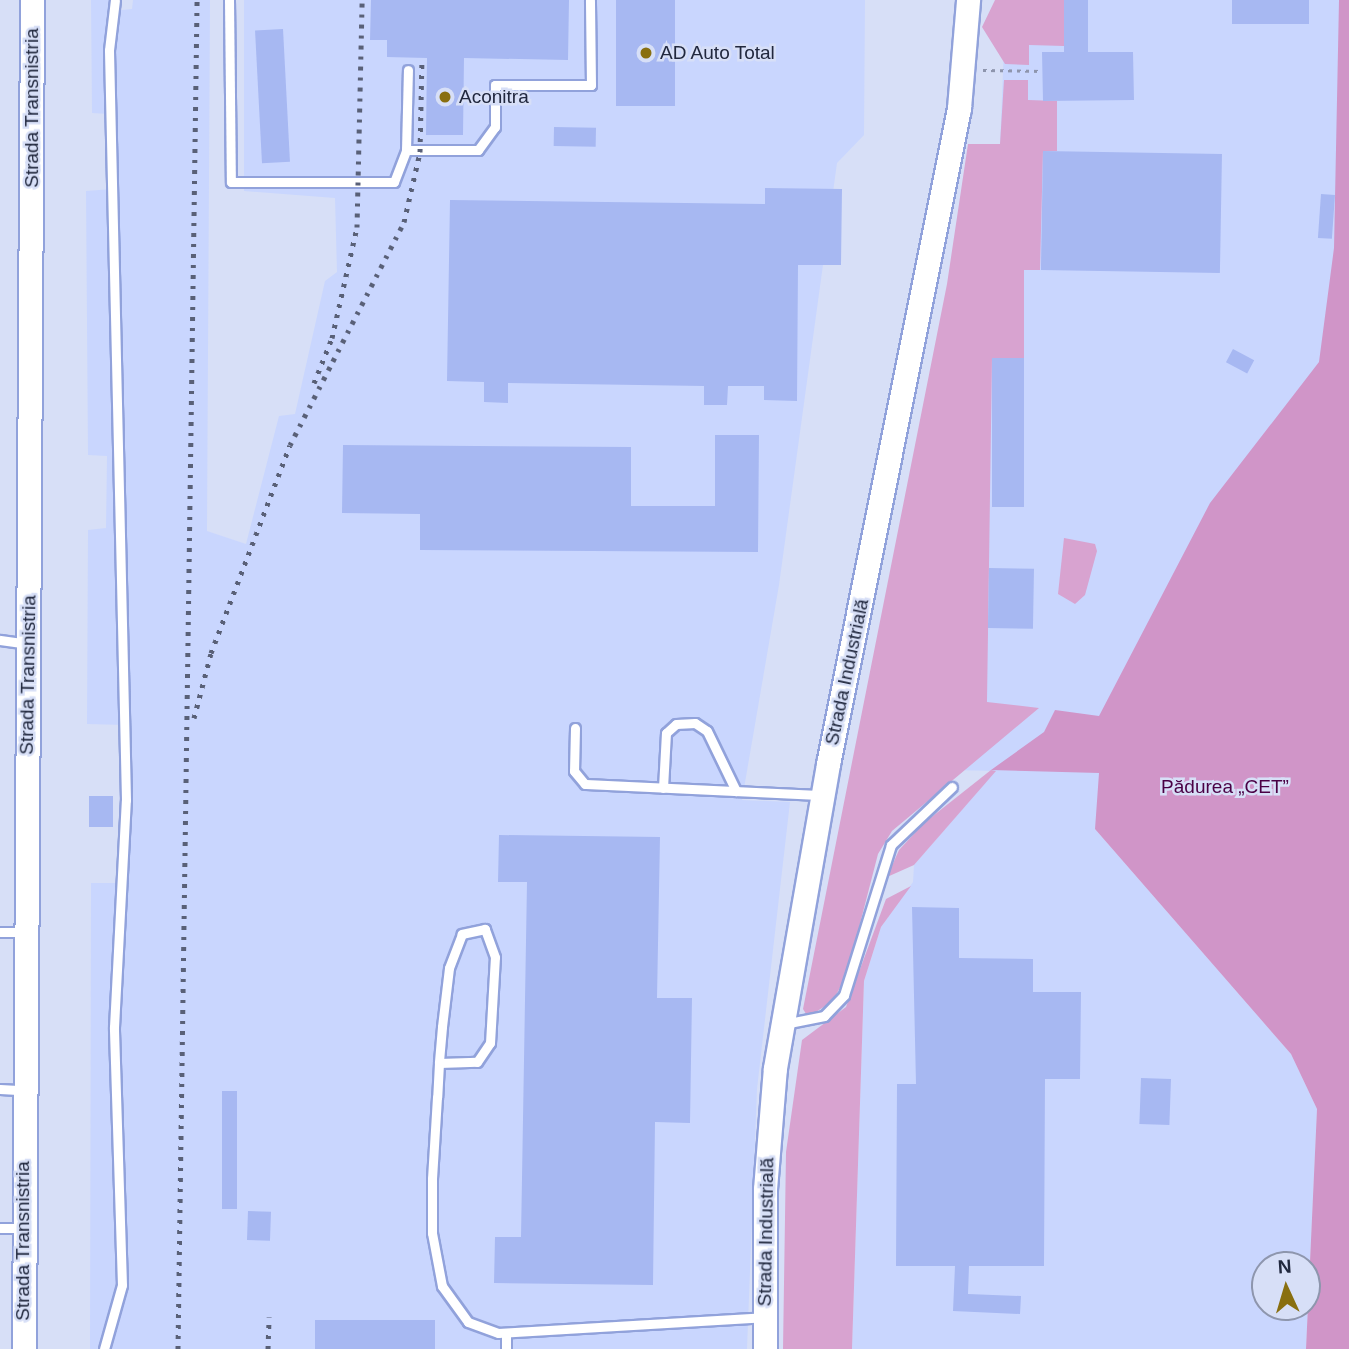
<!DOCTYPE html>
<meta charset="utf-8">
<style>
body{margin:0}
#map{position:relative;width:1349px;height:1349px;overflow:hidden;background:#d7dff7;font-family:Helvetica,sans-serif}
div>[style]{position:absolute}
.built>*{inset:0;background:#c9d6fe}
.green>*{inset:0;background:#d8a3d0}
.forest>*{inset:0;background:#d095c8}
.building>*{inset:0;background:#a7b8f2;transform-origin:0 0}
.path>*{height:2.5px;margin-top:-1.25px;transform-origin:0;background:repeating-linear-gradient(90deg,#8e95ad 0 3.5px,transparent 0 8.5px)}
.roads{filter:drop-shadow(2px 0 #91a2db) drop-shadow(-2px 0 #91a2db) drop-shadow(0 2px #91a2db) drop-shadow(0 -2px #91a2db)}
.service>*{height:9px;margin:-4.5px;padding:0 4.5px;transform-origin:4.5px;border-radius:4.5px;background:#fff}
.tertiary>*{height:23px;margin:-11.5px;padding:0 11.5px;transform-origin:11.5px;border-radius:11.5px;background:#fff}
.rail>*{height:5px;margin-top:-2.5px;transform-origin:0;background:repeating-linear-gradient(90deg,#596077 0 3.5px,transparent 0 10.5px)}
.dots>*{width:19px;height:19px;translate:-50% -50%;box-sizing:border-box;border:4px solid #d7dff7;border-radius:50%}
span{translate:-50% -50%;white-space:nowrap;text-align:center;line-height:1.15;-webkit-text-stroke:5px #d7dff7;paint-order:stroke}
.poi-label{font-size:19px;color:#21283e}
.left{translate:0 -50%;text-align:left}
.street-label{font-size:19px;color:#21283e}
.park-label{font-size:19px;color:#4a0145}
.north{position:absolute;left:1251px;top:1251px;width:70px;height:70px;box-sizing:border-box;background:#d7dff7;border:2px solid #8e96ad;border-radius:50%;rotate:356deg;font-size:19px;font-weight:700;line-height:28px;text-align:center;color:#21283e}
.north::after{content:'';display:block;margin:auto;width:24px;height:32px;background:#896f10;clip-path:polygon(50% 0,100% 100%,50% 72%,0 100%)}
</style>
<div id="map">
<div class="built">
<i style="clip-path:polygon(91px 0,112px 0,112px 11px,132px 9px,133px 0,210px 0,207px 531px,246px 544px,279px 416px,295px 414px,325px 281px,337px 272px,335px 198px,244px 191px,244px 0,865px 0,864px 135px,837px 163px,779px 585px,742px 800px,790px 802px,757px 1089px,747px 1349px,90px 1349px,91px 883px,122px 883px,130px 792px,125px 725px,87px 724px,88px 530px,106px 528px,107px 456px,88px 455px,86px 191px,113px 189px,109px 114px,92px 113px)"></i>
<i style="clip-path:polygon(evenodd,1006px 0,1349px 0,1349px 331px,1095px 829px,1291px 1054px,1317px 1109px,1306px 1349px,852px 1349px,864px 981px,881px 927px,913px 882px,914px 865px,995px 771px,866px 768px,1000px 144px,1006px 0,1265px 1265px,1307px 1265px,1307px 1307px,1265px 1307px,1265px 1265px)"></i>
</div>
<div class="green">
<i style="clip-path:polygon(995px 0,1064px 0,1064px 46px,1029px 45px,1029px 65px,1005px 64px,982px 27px)"></i>
<i style="clip-path:polygon(1004px 80px,1028px 80px,1028px 100px,1057px 101px,1057px 151px,1043px 151px,1040px 270px,1024px 270px,1024px 358px,992px 358px,987px 702px,1039px 708px,892px 831px,878px 854px,847px 974px,833px 1001px,808px 1017px,803px 1009px,947px 284px,968px 144px,1000px 144px)"></i>
<i style="clip-path:polygon(1064px 538px,1095px 544px,1097px 551px,1085px 595px,1075px 604px,1058px 594px)"></i>
<i style="clip-path:polygon(991px 770px,996px 771px,914px 865px,887px 877px,899px 850px,924px 823px)"></i>
<i style="clip-path:polygon(911px 886px,881px 927px,864px 981px,852px 1349px,783px 1349px,786px 1152px,802px 1040px,846px 1007px,886px 899px)"></i>
</div>
<div class="forest">
<i style="clip-path:polygon(1339px 0,1349px 0,1349px 1349px,1306px 1349px,1317px 1109px,1291px 1054px,1095px 829px,1099px 773px,991px 770px,1044px 732px,1055px 710px,1099px 716px,1210px 503px,1319px 362px,1334px 248px)"></i>
</div>
<div class="building">
<i style="clip-path:polygon(371px 0,569px 0,568px 60px,464px 58px,463px 135px,426px 135px,427px 58px,387px 57px,387px 40px,370px 40px)"></i>
<i style="left:616px;top:0;width:59px;height:106px"></i>
<i style="clip-path:polygon(1064px 0,1088px 0,1088px 52px,1133px 52px,1134px 100px,1043px 101px,1042px 52px,1064px 52px)"></i>
<i style="left:1232px;top:0;width:77px;height:24px"></i>
<i style="left:283px;top:29px;width:133px;height:28px;rotate:87deg"></i>
<i style="left:554px;top:127px;width:42px;height:19px;rotate:1deg"></i>
<i style="left:1043px;top:151px;width:179px;height:119px;rotate:1deg"></i>
<i style="clip-path:polygon(765px 188px,842px 189px,841px 265px,798px 265px,797px 401px,764px 400px,764px 386px,728px 386px,727px 405px,704px 405px,704px 386px,508px 383px,508px 403px,484px 402px,484px 382px,447px 381px,450px 200px,765px 204px)"></i>
<i style="left:1321px;top:194px;width:14px;height:44px;rotate:4deg"></i>
<i style="left:1233px;top:349px;width:24px;height:15px;rotate:28deg"></i>
<i style="left:992px;top:358px;width:32px;height:149px"></i>
<i style="clip-path:polygon(715px 435px,759px 435px,758px 552px,420px 550px,420px 514px,342px 513px,343px 445px,631px 447px,631px 506px,715px 506px)"></i>
<i style="left:989px;top:568px;width:45px;height:60px;rotate:1deg"></i>
<i style="left:89px;top:796px;width:24px;height:31px"></i>
<i style="clip-path:polygon(499px 835px,660px 837px,657px 998px,692px 998px,690px 1123px,655px 1122px,653px 1285px,494px 1283px,495px 1237px,521px 1237px,527px 882px,498px 882px)"></i>
<i style="clip-path:polygon(912px 907px,959px 908px,959px 958px,1033px 959px,1033px 992px,1081px 992px,1080px 1079px,1045px 1079px,1044px 1266px,969px 1266px,968px 1294px,1021px 1296px,1020px 1314px,953px 1311px,955px 1266px,896px 1266px,897px 1084px,916px 1084px)"></i>
<i style="left:1141px;top:1078px;width:30px;height:46px;rotate:2deg"></i>
<i style="left:222px;top:1091px;width:15px;height:118px"></i>
<i style="left:248px;top:1211px;width:23px;height:29px;rotate:2deg"></i>
<i style="left:315px;top:1320px;width:120px;height:29px"></i>
</div>
<div class="path">
<i style="left:983px;top:70px;width:59px;rotate:1deg"></i>
</div>
<div class="roads">
<div class="service">
<i style="left:229px;top:0;width:182px;rotate:89.4deg"></i>
<i style="left:231px;top:182px;width:163px"></i>
<i style="left:394px;top:182px;width:34px;rotate:-69deg"></i>
<i style="left:406px;top:150px;width:72px"></i>
<i style="left:478px;top:150px;width:29px;rotate:-54deg"></i>
<i style="left:495px;top:127px;width:42px;rotate:-90deg"></i>
<i style="left:495px;top:85px;width:96px"></i>
<i style="left:591px;top:85px;width:85px;rotate:-90.7deg"></i>
<i style="left:406px;top:150px;width:80px;rotate:-88.6deg"></i>
<i style="left:0;top:640px;width:28px;rotate:8deg"></i>
<i style="left:575px;top:728px;width:43px;rotate:91.3deg"></i>
<i style="left:574px;top:771px;width:17px;rotate:50deg"></i>
<i style="left:585px;top:784px;width:235px;rotate:2.7deg"></i>
<i style="left:663px;top:788px;width:55px;rotate:-86.9deg"></i>
<i style="left:666px;top:733px;width:13px;rotate:-42deg"></i>
<i style="left:676px;top:724px;width:19px;rotate:-3deg"></i>
<i style="left:695px;top:723px;width:14px;rotate:34deg"></i>
<i style="left:707px;top:731px;width:67px;rotate:64.2deg"></i>
<i style="left:0;top:932px;width:23px"></i>
<i style="left:784px;top:1024px;width:41px;rotate:-11.3deg"></i>
<i style="left:824px;top:1016px;width:29px;rotate:-46deg"></i>
<i style="left:844px;top:995px;width:157px;rotate:-72.6deg"></i>
<i style="left:891px;top:845px;width:84px;rotate:-43.6deg"></i>
<i style="left:439px;top:1063px;width:38px;rotate:-2deg"></i>
<i style="left:477px;top:1062px;width:23px;rotate:-56deg"></i>
<i style="left:490px;top:1043px;width:86px;rotate:-86.7deg"></i>
<i style="left:495px;top:957px;width:30px;rotate:-110deg"></i>
<i style="left:485px;top:929px;width:24px;rotate:168deg"></i>
<i style="left:462px;top:934px;width:36px;rotate:111deg"></i>
<i style="left:449px;top:968px;width:59px;rotate:96.8deg"></i>
<i style="left:442px;top:1027px;width:36px;rotate:95deg"></i>
<i style="left:439px;top:1063px;width:34px;rotate:93deg"></i>
<i style="left:437px;top:1097px;width:82px;rotate:93.5deg"></i>
<i style="left:432px;top:1179px;width:54px;rotate:90deg"></i>
<i style="left:432px;top:1233px;width:54px;rotate:79.3deg"></i>
<i style="left:442px;top:1286px;width:44px;rotate:54.2deg"></i>
<i style="left:468px;top:1322px;width:32px;rotate:20deg"></i>
<i style="left:498px;top:1333px;width:266px;rotate:-3.4deg"></i>
<i style="left:0;top:1089px;width:22px;rotate:3deg"></i>
<i style="left:0;top:1228px;width:22px"></i>
<i style="left:104px;top:1349px;width:66px;rotate:-74.3deg"></i>
<i style="left:122px;top:1285px;width:258px;rotate:-91.8deg"></i>
<i style="left:114px;top:1027px;width:227px;rotate:-87deg"></i>
<i style="left:126px;top:800px;width:750px;rotate:-91.3deg"></i>
<i style="left:109px;top:50px;width:50px;rotate:-83.2deg"></i>
<i style="left:506px;top:1349px;width:16px;rotate:-90deg"></i>
</div>
<div class="tertiary">
<i style="left:24px;top:1349px;width:1349px;rotate:-89.66deg"></i>
<i style="left:765px;top:1349px;width:160px;rotate:-90deg"></i>
<i style="left:765px;top:1189px;width:121px;rotate:-85.3deg"></i>
<i style="left:775px;top:1068px;width:309px;rotate:-80.1deg"></i>
<i style="left:828px;top:764px;width:669px;rotate:-78.71deg"></i>
<i style="left:959px;top:108px;width:108px;rotate:-85.2deg"></i>
</div>
</div>
<div class="rail">
<i style="left:314px;top:383px;width:48px;rotate:-68.2deg"></i>
<i style="left:332px;top:338px;width:114px;rotate:-77.3deg"></i>
<i style="left:357px;top:227px;width:227px;rotate:-88.7deg"></i>
<i style="left:194px;top:718px;width:67px;rotate:-75.3deg"></i>
<i style="left:211px;top:653px;width:222px;rotate:-69.2deg"></i>
<i style="left:290px;top:445px;width:250px;rotate:-62.9deg"></i>
<i style="left:404px;top:222px;width:72px;rotate:-77.1deg"></i>
<i style="left:420px;top:152px;width:94px;rotate:-88.8deg"></i>
<i style="left:178px;top:1349px;width:1349px;rotate:-89.19deg"></i>
<i style="left:268px;top:1349px;width:32px;rotate:-88deg"></i>
</div>
<div class="dots">
<i style="left:646px;top:53px;background:#896f10"></i>
<i style="left:445px;top:97px;background:#896f10"></i>
</div>
<div class="poi-label">
<span class="left" style="left:660px;top:53px">AD Auto Total</span>
<span class="left" style="left:459px;top:97px">Aconitra</span>
</div>
<div class="street-label">
<span style="left:32px;top:108px;rotate:-90deg">Strada Transnistria</span>
<span style="left:847px;top:672px;rotate:-78deg">Strada Industrială</span>
<span style="left:28px;top:675px;rotate:-89deg">Strada Transnistria</span>
<span style="left:766px;top:1232px;rotate:-89deg">Strada Industrială</span>
<span style="left:23px;top:1241px;rotate:-90deg">Strada Transnistria</span>
</div>
<div class="park-label">
<span style="left:1225px;top:787px">Pădurea „CET”</span>
</div>
<div class="north">N</div>
</div>
